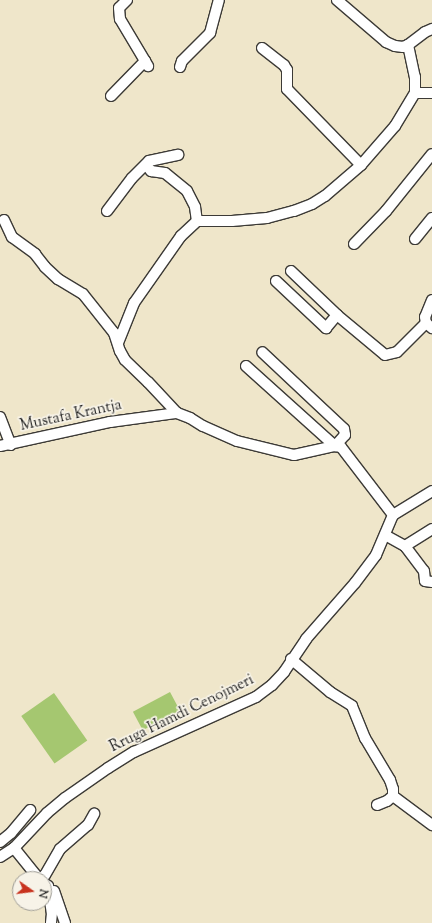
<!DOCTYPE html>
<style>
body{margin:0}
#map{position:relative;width:432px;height:923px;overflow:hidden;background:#efe6ca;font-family:"Sorts Mill Goudy",serif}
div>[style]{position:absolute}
.green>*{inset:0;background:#a5c770;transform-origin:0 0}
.roads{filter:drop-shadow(1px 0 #3c3a36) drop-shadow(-1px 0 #3c3a36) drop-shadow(0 1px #3c3a36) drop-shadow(0 -1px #3c3a36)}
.minor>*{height:10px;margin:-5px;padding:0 5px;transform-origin:5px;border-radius:5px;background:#fff}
span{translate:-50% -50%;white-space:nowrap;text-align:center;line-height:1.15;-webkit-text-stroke:3.5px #f7f3e8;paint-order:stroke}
.street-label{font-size:15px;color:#1c1c1c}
.north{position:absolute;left:12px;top:871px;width:40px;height:40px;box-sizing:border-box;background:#f7f3e8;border:1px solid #9f9d96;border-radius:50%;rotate:104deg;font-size:11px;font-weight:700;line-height:16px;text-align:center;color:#1c1c1c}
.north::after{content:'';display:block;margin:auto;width:14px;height:18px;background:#c8321e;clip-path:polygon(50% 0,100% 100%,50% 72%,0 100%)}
</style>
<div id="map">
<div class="green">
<i style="left:170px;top:692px;width:21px;height:42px;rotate:62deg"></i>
<i style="left:54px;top:693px;width:58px;height:40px;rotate:55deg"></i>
</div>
<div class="roads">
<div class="minor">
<i style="left:127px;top:0;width:11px;rotate:135deg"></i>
<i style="left:119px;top:8px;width:11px;rotate:85deg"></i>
<i style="left:120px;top:19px;width:55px;rotate:59.2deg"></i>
<i style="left:337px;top:0;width:65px;rotate:40.6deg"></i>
<i style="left:386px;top:42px;width:10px;rotate:24deg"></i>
<i style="left:395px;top:46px;width:8px;rotate:7deg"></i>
<i style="left:403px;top:47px;width:5px;rotate:-22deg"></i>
<i style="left:408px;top:45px;width:21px;rotate:-37deg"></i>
<i style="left:425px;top:32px;width:8px;rotate:-23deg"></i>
<i style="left:408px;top:45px;width:33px;rotate:78deg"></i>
<i style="left:415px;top:77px;width:16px;rotate:90deg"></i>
<i style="left:262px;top:48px;width:28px;rotate:38deg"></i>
<i style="left:284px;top:65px;width:6px;rotate:59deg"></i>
<i style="left:287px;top:70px;width:19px;rotate:90deg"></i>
<i style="left:287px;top:89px;width:106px;rotate:45.8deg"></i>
<i style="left:180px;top:67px;width:6px;rotate:-72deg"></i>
<i style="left:182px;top:61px;width:40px;rotate:-45deg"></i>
<i style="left:210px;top:33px;width:34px;rotate:-75deg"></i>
<i style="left:415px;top:93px;width:17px"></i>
<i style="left:111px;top:96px;width:49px;rotate:-45.8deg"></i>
<i style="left:146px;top:165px;width:8px;rotate:50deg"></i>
<i style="left:151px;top:171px;width:14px;rotate:8deg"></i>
<i style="left:165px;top:173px;width:28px;rotate:39deg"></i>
<i style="left:187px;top:191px;width:18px;rotate:63deg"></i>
<i style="left:195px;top:207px;width:14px;rotate:82deg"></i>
<i style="left:107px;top:211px;width:41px;rotate:-52.9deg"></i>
<i style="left:132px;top:178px;width:24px;rotate:-45deg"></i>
<i style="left:149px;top:161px;width:30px;rotate:-12deg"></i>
<i style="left:4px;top:220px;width:19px;rotate:65deg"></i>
<i style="left:12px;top:237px;width:29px;rotate:36deg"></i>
<i style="left:35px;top:254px;width:16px;rotate:52deg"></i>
<i style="left:45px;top:267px;width:18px;rotate:43deg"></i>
<i style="left:58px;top:279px;width:29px;rotate:31deg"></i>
<i style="left:83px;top:294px;width:50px;rotate:51.5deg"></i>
<i style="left:114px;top:333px;width:19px;rotate:72deg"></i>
<i style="left:120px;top:351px;width:10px;rotate:61deg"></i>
<i style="left:125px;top:360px;width:32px;rotate:44deg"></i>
<i style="left:148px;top:382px;width:42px;rotate:46.9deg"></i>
<i style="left:197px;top:221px;width:35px"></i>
<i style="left:232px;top:221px;width:35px;rotate:-5deg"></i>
<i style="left:267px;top:218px;width:28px;rotate:-15deg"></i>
<i style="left:294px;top:211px;width:19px;rotate:-21deg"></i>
<i style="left:312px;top:204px;width:15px;rotate:-32deg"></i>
<i style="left:325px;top:196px;width:48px;rotate:-40.7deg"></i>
<i style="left:361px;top:165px;width:52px;rotate:-48.9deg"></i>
<i style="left:395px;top:126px;width:39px;rotate:-59deg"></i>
<i style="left:415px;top:239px;width:27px;rotate:-51deg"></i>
<i style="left:354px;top:244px;width:46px;rotate:-45.9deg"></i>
<i style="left:386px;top:211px;width:73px;rotate:-51.1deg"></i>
<i style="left:291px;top:271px;width:64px;rotate:43.7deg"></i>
<i style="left:337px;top:315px;width:62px;rotate:39.8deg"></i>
<i style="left:385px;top:355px;width:12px;rotate:-14deg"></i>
<i style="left:397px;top:352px;width:41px;rotate:-45deg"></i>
<i style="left:276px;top:281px;width:69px;rotate:43.2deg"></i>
<i style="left:326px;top:328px;width:17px;rotate:-50deg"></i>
<i style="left:432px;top:300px;width:18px;rotate:112deg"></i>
<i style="left:425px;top:317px;width:6px;rotate:81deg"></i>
<i style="left:426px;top:323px;width:8px;rotate:40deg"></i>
<i style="left:118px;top:343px;width:43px;rotate:-68.2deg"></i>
<i style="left:134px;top:303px;width:82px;rotate:-55deg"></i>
<i style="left:181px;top:236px;width:22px;rotate:-43deg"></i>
<i style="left:246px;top:366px;width:120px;rotate:42deg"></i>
<i style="left:335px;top:446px;width:15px;rotate:-48deg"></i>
<i style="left:345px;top:435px;width:6px;rotate:-99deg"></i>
<i style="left:344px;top:429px;width:112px;rotate:-136.8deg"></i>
<i style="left:0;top:417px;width:30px;rotate:69deg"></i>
<i style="left:0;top:446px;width:113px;rotate:-12.3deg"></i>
<i style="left:110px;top:422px;width:68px;rotate:-7.7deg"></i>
<i style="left:177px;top:413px;width:14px;rotate:21deg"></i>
<i style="left:190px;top:418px;width:15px;rotate:32deg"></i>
<i style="left:203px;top:426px;width:37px;rotate:24deg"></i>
<i style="left:237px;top:441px;width:59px;rotate:13.8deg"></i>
<i style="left:294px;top:455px;width:42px;rotate:-12.4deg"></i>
<i style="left:335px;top:446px;width:6px;rotate:9deg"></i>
<i style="left:341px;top:447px;width:86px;rotate:52.6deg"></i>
<i style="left:385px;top:535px;width:23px;rotate:29deg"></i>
<i style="left:405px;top:546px;width:31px;rotate:53deg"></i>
<i style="left:424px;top:571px;width:10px;rotate:84deg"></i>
<i style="left:425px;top:581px;width:7px;rotate:8deg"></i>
<i style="left:405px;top:546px;width:32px;rotate:-32deg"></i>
<i style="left:291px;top:659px;width:51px;rotate:40.2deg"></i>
<i style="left:330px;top:692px;width:26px;rotate:32deg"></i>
<i style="left:352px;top:706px;width:35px;rotate:68deg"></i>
<i style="left:365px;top:738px;width:49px;rotate:59.2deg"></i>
<i style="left:390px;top:780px;width:9px;rotate:72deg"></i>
<i style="left:393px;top:789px;width:7px;rotate:90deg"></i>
<i style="left:393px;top:796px;width:49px;rotate:36.6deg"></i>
<i style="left:377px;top:805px;width:11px;rotate:-22deg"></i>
<i style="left:387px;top:801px;width:8px;rotate:-40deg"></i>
<i style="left:0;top:842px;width:14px;rotate:-39deg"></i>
<i style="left:11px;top:833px;width:30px;rotate:-50deg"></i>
<i style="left:14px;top:848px;width:40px;rotate:51deg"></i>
<i style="left:0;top:857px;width:17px;rotate:-33deg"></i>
<i style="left:14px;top:848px;width:48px;rotate:-46.7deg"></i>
<i style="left:47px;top:813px;width:23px;rotate:-40deg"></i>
<i style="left:65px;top:798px;width:52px;rotate:-34.9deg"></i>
<i style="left:108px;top:768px;width:31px;rotate:-32deg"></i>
<i style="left:134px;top:752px;width:134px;rotate:-24.3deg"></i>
<i style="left:256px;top:697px;width:20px;rotate:-37deg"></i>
<i style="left:272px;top:685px;width:18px;rotate:-47deg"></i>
<i style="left:284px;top:672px;width:40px;rotate:-56deg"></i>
<i style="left:306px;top:639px;width:74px;rotate:-48.8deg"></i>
<i style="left:355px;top:583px;width:35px;rotate:-53deg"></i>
<i style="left:376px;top:555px;width:43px;rotate:-67deg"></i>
<i style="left:393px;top:515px;width:46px;rotate:-31.6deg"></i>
<i style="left:40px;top:879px;width:6px;rotate:-39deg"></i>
<i style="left:45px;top:875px;width:30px;rotate:-60deg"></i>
<i style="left:60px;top:849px;width:37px;rotate:-41deg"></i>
<i style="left:88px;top:825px;width:13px;rotate:-61deg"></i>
<i style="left:44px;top:883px;width:5px;rotate:37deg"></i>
<i style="left:48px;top:886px;width:27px;rotate:82deg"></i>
<i style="left:52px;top:913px;width:10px;rotate:96deg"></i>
<i style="left:54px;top:891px;width:34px;rotate:71deg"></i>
</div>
</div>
<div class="street-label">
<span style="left:71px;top:416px;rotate:-12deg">Mustafa Krantja</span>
<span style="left:182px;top:714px;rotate:-26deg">Rruga Hamdi Cenojmeri</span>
</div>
<div class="north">N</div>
</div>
